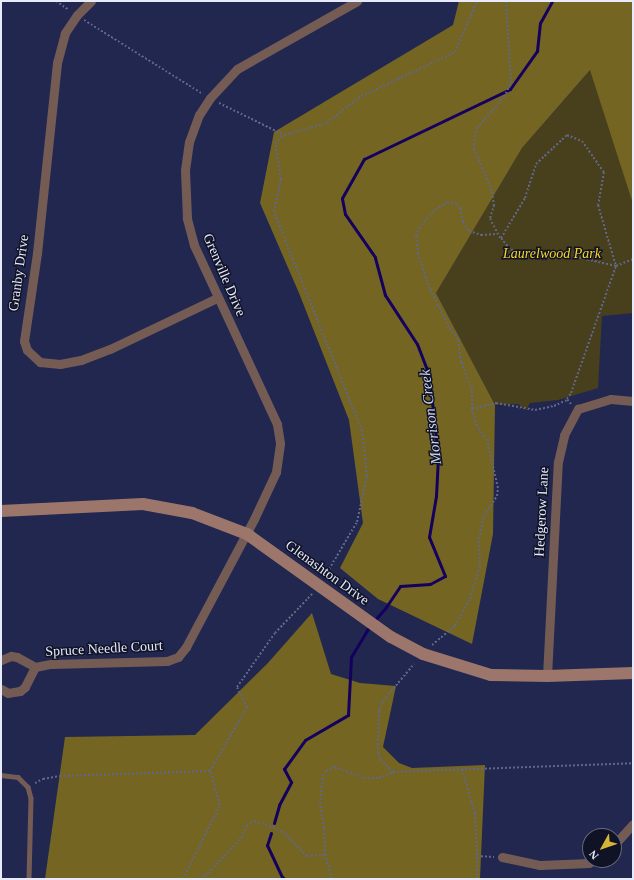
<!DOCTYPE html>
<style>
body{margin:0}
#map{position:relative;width:634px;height:880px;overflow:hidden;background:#222750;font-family:"Times New Roman",serif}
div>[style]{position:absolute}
.green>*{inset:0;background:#48401d}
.forest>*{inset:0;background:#756522}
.stream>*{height:3px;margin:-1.5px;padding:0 1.5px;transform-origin:1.5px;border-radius:1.5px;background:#14005e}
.path>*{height:2px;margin-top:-1px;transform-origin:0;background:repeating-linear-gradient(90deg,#616687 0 2px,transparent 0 4px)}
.lane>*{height:4.5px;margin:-2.25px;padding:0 2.25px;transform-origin:2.25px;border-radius:2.25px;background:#745c55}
.street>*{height:9px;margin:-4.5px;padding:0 4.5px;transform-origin:4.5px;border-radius:4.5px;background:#745c55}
.secondary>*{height:12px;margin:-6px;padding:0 6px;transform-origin:6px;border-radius:6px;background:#9c766b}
span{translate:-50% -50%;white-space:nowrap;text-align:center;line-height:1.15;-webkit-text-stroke:3px #101325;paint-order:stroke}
.park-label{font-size:14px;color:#fcd723;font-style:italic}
.street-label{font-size:14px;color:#e7eafb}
.water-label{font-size:15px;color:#d0d6ef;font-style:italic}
.frame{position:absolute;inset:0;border:2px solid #e7eafb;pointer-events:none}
.north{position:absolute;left:582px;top:828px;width:40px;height:40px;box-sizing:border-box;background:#101325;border:1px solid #66697b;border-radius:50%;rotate:230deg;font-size:11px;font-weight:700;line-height:16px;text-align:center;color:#e7eafb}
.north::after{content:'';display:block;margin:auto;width:14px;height:18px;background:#d3b635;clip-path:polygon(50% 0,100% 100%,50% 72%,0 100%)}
</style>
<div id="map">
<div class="green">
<i style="clip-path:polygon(591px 69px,633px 204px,633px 313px,602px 316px,598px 388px,558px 400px,530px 403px,526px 410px,518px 404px,495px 405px,436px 293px,522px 148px)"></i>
</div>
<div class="forest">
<i style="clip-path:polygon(459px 1px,633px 1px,633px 204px,590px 70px,522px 148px,436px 293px,495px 405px,493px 534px,472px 644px,378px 599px,340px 568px,363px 523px,349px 420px,299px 293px,260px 203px,274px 132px,453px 25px)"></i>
<i style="clip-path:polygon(312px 613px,331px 674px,360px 683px,396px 686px,383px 747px,399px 763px,412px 768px,485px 765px,480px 879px,45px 879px,65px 737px,195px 735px,267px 664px)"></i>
</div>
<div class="stream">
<i style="left:374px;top:621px;width:18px;rotate:-49deg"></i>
<i style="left:386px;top:607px;width:25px;rotate:-56deg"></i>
<i style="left:400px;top:586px;width:30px;rotate:-4deg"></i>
<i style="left:430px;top:584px;width:17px;rotate:-28deg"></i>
<i style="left:445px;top:576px;width:42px;rotate:-112.3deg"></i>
<i style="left:429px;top:537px;width:42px;rotate:-80.3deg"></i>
<i style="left:436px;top:496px;width:40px;rotate:-87.1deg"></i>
<i style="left:438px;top:456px;width:81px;rotate:-96.3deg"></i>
<i style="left:429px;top:375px;width:33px;rotate:-111deg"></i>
<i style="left:417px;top:344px;width:59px;rotate:-123.1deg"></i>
<i style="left:385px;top:295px;width:39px;rotate:-105deg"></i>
<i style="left:375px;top:257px;width:52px;rotate:-124.9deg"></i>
<i style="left:345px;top:214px;width:16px;rotate:-101deg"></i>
<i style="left:342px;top:198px;width:45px;rotate:-60.6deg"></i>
<i style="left:364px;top:159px;width:162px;rotate:-25.6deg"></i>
<i style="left:510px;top:89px;width:47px;rotate:-54.6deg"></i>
<i style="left:537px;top:51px;width:28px;rotate:-84deg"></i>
<i style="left:540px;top:23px;width:25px;rotate:-61deg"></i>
<i style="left:274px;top:823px;width:19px;rotate:-74deg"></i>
<i style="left:279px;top:805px;width:26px;rotate:-62deg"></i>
<i style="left:291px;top:782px;width:15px;rotate:-118deg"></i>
<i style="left:284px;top:769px;width:36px;rotate:-54deg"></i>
<i style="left:305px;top:740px;width:50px;rotate:-30.2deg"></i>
<i style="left:348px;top:715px;width:58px;rotate:-87deg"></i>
<i style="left:351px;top:657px;width:37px;rotate:-59deg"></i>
<i style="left:271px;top:833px;width:13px;rotate:108deg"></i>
<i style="left:267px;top:845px;width:35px;rotate:65deg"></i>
<i style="left:282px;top:877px;width:4px;rotate:34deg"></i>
</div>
<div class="path">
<i style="left:56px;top:1px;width:16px;rotate:35deg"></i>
<i style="left:84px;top:20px;width:140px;rotate:31.9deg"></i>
<i style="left:219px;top:103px;width:72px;rotate:26.2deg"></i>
<i style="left:567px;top:135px;width:16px;rotate:22deg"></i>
<i style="left:582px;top:141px;width:38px;rotate:55deg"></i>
<i style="left:604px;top:172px;width:34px;rotate:100deg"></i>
<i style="left:598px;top:205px;width:64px;rotate:73.6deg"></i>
<i style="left:616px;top:266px;width:39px;rotate:-167deg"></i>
<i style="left:578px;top:257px;width:54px;rotate:-177.9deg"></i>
<i style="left:524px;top:255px;width:15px;rotate:-157deg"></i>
<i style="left:510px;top:249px;width:14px;rotate:-129deg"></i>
<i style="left:501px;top:238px;width:47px;rotate:-59deg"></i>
<i style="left:525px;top:198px;width:36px;rotate:-72deg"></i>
<i style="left:536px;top:164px;width:42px;rotate:-43.1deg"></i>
<i style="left:500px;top:238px;width:22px;rotate:-117deg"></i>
<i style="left:490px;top:218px;width:13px;rotate:-72deg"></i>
<i style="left:494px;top:206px;width:15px;rotate:-98deg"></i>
<i style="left:492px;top:191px;width:46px;rotate:-113.2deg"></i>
<i style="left:474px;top:149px;width:8px;rotate:-90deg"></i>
<i style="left:474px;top:141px;width:13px;rotate:-77deg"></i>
<i style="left:477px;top:128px;width:41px;rotate:-48.9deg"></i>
<i style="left:504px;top:97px;width:16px;rotate:-63deg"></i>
<i style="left:511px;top:83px;width:82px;rotate:-93.5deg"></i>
<i style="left:571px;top:404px;width:6px;rotate:-129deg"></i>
<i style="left:567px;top:399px;width:7px;rotate:-56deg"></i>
<i style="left:571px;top:393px;width:135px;rotate:-70.5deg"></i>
<i style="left:616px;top:266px;width:18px;rotate:-22deg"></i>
<i style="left:472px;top:409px;width:25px;rotate:-14deg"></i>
<i style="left:496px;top:403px;width:40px;rotate:10deg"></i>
<i style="left:535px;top:410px;width:19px;rotate:-12deg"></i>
<i style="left:554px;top:406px;width:14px;rotate:-25deg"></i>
<i style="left:325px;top:576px;width:63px;rotate:-59.3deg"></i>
<i style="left:357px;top:522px;width:47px;rotate:-77.7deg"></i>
<i style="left:367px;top:476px;width:45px;rotate:-96.3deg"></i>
<i style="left:362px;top:431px;width:236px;rotate:-111.9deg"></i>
<i style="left:274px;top:212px;width:34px;rotate:-78deg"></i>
<i style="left:281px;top:179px;width:36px;rotate:-99deg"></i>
<i style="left:275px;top:143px;width:12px;rotate:-42deg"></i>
<i style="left:284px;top:135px;width:45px;rotate:-15.6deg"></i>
<i style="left:327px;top:123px;width:40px;rotate:-39deg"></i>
<i style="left:358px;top:98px;width:107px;rotate:-25.4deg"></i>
<i style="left:455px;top:52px;width:56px;rotate:-66.7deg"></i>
<i style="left:432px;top:645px;width:30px;rotate:-40deg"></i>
<i style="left:455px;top:626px;width:31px;rotate:-61deg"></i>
<i style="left:470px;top:599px;width:34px;rotate:-73deg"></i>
<i style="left:480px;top:567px;width:28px;rotate:-92deg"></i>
<i style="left:479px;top:539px;width:24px;rotate:-78deg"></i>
<i style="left:484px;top:516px;width:24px;rotate:-57deg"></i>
<i style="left:497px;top:496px;width:8px;rotate:-83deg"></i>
<i style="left:498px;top:488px;width:49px;rotate:-102.9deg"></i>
<i style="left:487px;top:440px;width:17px;rotate:-126deg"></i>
<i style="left:477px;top:426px;width:18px;rotate:-106deg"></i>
<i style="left:472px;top:409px;width:19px;rotate:-90deg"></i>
<i style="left:472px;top:390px;width:30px;rotate:-111deg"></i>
<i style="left:461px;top:362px;width:23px;rotate:-97deg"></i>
<i style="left:458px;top:339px;width:15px;rotate:-127deg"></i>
<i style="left:449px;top:327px;width:42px;rotate:-116.6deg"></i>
<i style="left:430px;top:289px;width:37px;rotate:-109deg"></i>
<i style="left:418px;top:254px;width:18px;rotate:-96deg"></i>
<i style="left:416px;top:236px;width:9px;rotate:-69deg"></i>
<i style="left:419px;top:228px;width:16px;rotate:-52deg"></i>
<i style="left:429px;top:215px;width:22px;rotate:-36deg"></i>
<i style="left:447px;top:202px;width:10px;rotate:11deg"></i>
<i style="left:457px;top:204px;width:5px;rotate:53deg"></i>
<i style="left:460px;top:208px;width:14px;rotate:78deg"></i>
<i style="left:463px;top:222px;width:11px;rotate:56deg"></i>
<i style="left:469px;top:231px;width:13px;rotate:18deg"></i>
<i style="left:481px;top:235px;width:16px;rotate:-4deg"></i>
<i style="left:462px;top:769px;width:46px;rotate:73.5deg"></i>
<i style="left:475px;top:813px;width:43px;rotate:87.3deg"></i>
<i style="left:393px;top:772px;width:240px;rotate:-2.1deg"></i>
<i style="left:35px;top:783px;width:9px;rotate:-27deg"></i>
<i style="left:43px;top:779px;width:17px;rotate:-10deg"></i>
<i style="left:60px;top:776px;width:150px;rotate:-1.9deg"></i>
<i style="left:183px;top:879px;width:83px;rotate:-63.4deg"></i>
<i style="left:220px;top:805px;width:35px;rotate:-106deg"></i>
<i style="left:210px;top:771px;width:74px;rotate:-60deg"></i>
<i style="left:247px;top:707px;width:22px;rotate:-117deg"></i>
<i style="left:237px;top:687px;width:66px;rotate:-54.9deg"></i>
<i style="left:275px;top:633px;width:54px;rotate:-46.5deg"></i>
<i style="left:199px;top:879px;width:11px;rotate:-34deg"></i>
<i style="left:208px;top:873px;width:48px;rotate:-46.7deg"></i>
<i style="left:241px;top:838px;width:14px;rotate:-65deg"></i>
<i style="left:247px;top:825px;width:8px;rotate:-30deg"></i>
<i style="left:254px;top:821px;width:24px;rotate:19deg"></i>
<i style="left:277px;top:829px;width:11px;rotate:34deg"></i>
<i style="left:286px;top:835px;width:30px;rotate:45deg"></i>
<i style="left:307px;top:856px;width:18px;rotate:-3deg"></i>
<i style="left:332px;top:879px;width:25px;rotate:-106deg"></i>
<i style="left:325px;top:855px;width:27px;rotate:-92deg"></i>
<i style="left:324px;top:828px;width:24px;rotate:-99deg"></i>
<i style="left:320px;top:804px;width:28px;rotate:-84deg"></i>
<i style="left:323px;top:776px;width:6px;rotate:-59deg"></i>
<i style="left:326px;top:771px;width:10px;rotate:-24deg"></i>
<i style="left:335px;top:767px;width:31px;rotate:21deg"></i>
<i style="left:364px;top:778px;width:15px"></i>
<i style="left:379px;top:778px;width:15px;rotate:-23deg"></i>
<i style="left:393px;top:772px;width:18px;rotate:-135deg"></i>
<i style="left:380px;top:759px;width:6px;rotate:-108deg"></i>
<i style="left:378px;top:753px;width:42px;rotate:-88.6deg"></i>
<i style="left:379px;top:711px;width:11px;rotate:-68deg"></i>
<i style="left:383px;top:701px;width:48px;rotate:-50deg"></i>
<i style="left:477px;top:879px;width:23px;rotate:-90deg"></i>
<i style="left:477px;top:856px;width:17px;rotate:3deg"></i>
</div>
<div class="lane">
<i style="left:1px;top:775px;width:17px;rotate:7deg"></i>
<i style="left:18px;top:777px;width:14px;rotate:45deg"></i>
<i style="left:28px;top:787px;width:11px;rotate:75deg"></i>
<i style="left:31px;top:798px;width:81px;rotate:91.4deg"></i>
</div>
<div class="street">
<i style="left:91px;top:1px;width:20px;rotate:135deg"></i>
<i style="left:77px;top:15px;width:22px;rotate:124deg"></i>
<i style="left:65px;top:33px;width:31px;rotate:105deg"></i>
<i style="left:57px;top:63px;width:191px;rotate:96deg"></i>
<i style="left:37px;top:253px;width:89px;rotate:98.4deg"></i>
<i style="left:24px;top:341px;width:9px;rotate:72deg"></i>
<i style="left:27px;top:350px;width:18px;rotate:43deg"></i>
<i style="left:40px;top:362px;width:20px;rotate:6deg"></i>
<i style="left:60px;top:364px;width:21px;rotate:-11deg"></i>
<i style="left:81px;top:360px;width:31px;rotate:-21deg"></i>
<i style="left:110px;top:349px;width:119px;rotate:-25.5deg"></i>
<i style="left:1px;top:660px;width:11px;rotate:-22deg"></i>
<i style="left:11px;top:656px;width:6px;rotate:9deg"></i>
<i style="left:17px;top:657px;width:21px;rotate:29deg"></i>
<i style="left:35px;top:667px;width:22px;rotate:117deg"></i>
<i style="left:25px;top:687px;width:6px;rotate:141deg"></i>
<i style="left:20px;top:691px;width:12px;rotate:171deg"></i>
<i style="left:8px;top:693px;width:8px;rotate:-150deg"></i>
<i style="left:35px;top:667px;width:16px;rotate:-11deg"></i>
<i style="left:51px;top:664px;width:116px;rotate:-1.5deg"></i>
<i style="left:167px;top:661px;width:12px;rotate:-20deg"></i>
<i style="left:178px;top:657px;width:13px;rotate:-51deg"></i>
<i style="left:186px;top:647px;width:145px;rotate:-62deg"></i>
<i style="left:254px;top:519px;width:52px;rotate:-64.9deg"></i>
<i style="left:276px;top:472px;width:29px;rotate:-82deg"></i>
<i style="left:280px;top:443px;width:19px;rotate:-99deg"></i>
<i style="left:277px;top:424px;width:197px;rotate:-114.9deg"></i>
<i style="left:194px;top:245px;width:28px;rotate:-105deg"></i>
<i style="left:187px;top:218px;width:48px;rotate:-92.4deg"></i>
<i style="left:185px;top:170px;width:28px;rotate:-82deg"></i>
<i style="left:189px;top:142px;width:29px;rotate:-70deg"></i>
<i style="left:199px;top:115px;width:20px;rotate:-57deg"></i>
<i style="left:210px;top:98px;width:40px;rotate:-47deg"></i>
<i style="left:237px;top:69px;width:138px;rotate:-29.5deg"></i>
<i style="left:547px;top:676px;width:214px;rotate:-87.1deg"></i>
<i style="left:558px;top:462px;width:28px;rotate:-77deg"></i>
<i style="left:564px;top:435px;width:30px;rotate:-62deg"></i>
<i style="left:578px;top:409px;width:34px;rotate:-17deg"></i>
<i style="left:611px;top:399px;width:22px;rotate:5deg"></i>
<i style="left:614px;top:845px;width:28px;rotate:-48deg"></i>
<i style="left:502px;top:857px;width:39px;rotate:12deg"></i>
<i style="left:540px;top:865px;width:49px;rotate:-2.3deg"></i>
<i style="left:589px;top:863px;width:6px;rotate:-31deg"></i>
</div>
<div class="secondary">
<i style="left:1px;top:511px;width:142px;rotate:-2.8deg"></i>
<i style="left:143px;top:504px;width:50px;rotate:10.4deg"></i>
<i style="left:192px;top:513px;width:59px;rotate:20.9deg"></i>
<i style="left:247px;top:534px;width:177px;rotate:35.6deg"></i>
<i style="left:391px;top:637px;width:36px;rotate:28deg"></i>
<i style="left:423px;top:654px;width:71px;rotate:17.2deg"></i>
<i style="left:491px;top:675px;width:56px;rotate:1deg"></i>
<i style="left:547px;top:676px;width:86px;rotate:-2deg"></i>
</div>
<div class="park-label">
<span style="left:552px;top:254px">Laurelwood Park</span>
</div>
<div class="street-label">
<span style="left:19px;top:273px;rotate:-82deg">Granby Drive</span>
<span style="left:224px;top:275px;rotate:67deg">Grenville Drive</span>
<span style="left:542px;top:512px;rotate:-87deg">Hedgerow Lane</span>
<span style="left:327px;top:573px;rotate:36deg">Glenashton Drive</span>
<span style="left:104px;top:649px;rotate:-3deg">Spruce Needle Court</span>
</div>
<div class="water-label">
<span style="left:431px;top:417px;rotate:-97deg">Morrison Creek</span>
</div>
<div class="frame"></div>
<div class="north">N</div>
</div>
